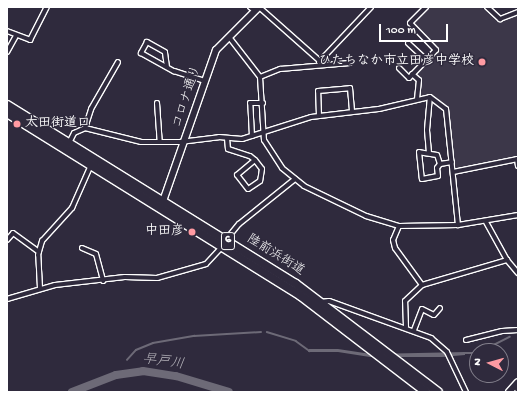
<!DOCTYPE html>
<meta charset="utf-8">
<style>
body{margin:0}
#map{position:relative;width:525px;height:399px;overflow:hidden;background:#2f2a3d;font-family:"Gochi Hand","Klee One",sans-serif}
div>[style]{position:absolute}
.built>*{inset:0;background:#3c3749}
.water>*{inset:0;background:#6d6a77}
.stream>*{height:1.5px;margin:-0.75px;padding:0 0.75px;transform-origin:0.75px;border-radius:0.75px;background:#6d6a77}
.river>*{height:8px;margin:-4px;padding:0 4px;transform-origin:4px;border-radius:4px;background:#6d6a77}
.roads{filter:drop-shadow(1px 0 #fff) drop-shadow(-1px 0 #fff) drop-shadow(0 1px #fff) drop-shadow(0 -1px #fff)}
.street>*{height:4px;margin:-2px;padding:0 2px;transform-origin:2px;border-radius:2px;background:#2f2a3d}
.secondary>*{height:6px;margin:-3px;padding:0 3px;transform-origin:3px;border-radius:3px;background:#2f2a3d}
.highway>*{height:8px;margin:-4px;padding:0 4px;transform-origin:4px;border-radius:4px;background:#2f2a3d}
.dots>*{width:11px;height:11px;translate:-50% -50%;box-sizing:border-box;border:2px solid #2f2a3d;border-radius:50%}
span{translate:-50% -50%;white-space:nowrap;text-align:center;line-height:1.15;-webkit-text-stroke:3px #2f2a3d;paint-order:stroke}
.shield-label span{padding:1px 3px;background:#2f2a3d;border:1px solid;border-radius:3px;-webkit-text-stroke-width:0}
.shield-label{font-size:12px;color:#fff;font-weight:700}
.poi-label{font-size:13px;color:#fff;font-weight:700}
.right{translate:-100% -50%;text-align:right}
.left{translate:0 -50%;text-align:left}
.street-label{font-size:13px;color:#fff}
.water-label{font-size:14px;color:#b6b4bb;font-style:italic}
.frame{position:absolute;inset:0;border:8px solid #fff;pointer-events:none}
.north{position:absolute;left:469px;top:343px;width:40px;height:40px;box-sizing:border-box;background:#2f2a3d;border:1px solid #827f8b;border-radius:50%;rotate:276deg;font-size:11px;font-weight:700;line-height:16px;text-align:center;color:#fff}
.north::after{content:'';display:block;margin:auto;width:14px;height:18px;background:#ff9aa2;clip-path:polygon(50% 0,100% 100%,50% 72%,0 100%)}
.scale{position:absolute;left:379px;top:24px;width:69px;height:18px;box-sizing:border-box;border:2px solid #fff;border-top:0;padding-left:5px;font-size:12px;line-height:14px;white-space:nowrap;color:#fff;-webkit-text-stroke:3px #2f2a3d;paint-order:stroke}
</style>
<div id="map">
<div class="built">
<i style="clip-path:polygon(428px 7px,481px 7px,497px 22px,518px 14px,518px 157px,454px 170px,447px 108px,431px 96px,419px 96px,421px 81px,416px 72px,438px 50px,412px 24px)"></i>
</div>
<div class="water">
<i style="clip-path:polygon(309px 349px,338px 349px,371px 354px,465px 352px,465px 355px,442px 357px,370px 357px,338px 352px,308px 352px)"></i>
</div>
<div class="stream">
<i style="left:267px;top:332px;width:30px;rotate:17deg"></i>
<i style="left:296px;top:341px;width:17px;rotate:36deg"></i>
<i style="left:482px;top:351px;width:31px;rotate:-27deg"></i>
<i style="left:465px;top:353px;width:12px"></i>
<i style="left:127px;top:360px;width:13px;rotate:-48deg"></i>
<i style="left:136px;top:350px;width:18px;rotate:-22deg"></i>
<i style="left:153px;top:343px;width:42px;rotate:-9.7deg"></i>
<i style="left:194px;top:336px;width:67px;rotate:-3.4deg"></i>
</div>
<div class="river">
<i style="left:72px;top:392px;width:47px;rotate:-21.1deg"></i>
<i style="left:116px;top:375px;width:27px;rotate:-8deg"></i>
<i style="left:143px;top:371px;width:33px;rotate:9deg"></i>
<i style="left:176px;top:376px;width:55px;rotate:16.8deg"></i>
</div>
<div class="roads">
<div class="street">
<i style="left:250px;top:7px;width:6px;rotate:39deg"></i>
<i style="left:259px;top:7px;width:81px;rotate:41.5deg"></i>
<i style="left:487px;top:7px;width:18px;rotate:43deg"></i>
<i style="left:500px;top:19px;width:19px;rotate:-21deg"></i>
<i style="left:7px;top:31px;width:25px;rotate:21deg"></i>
<i style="left:30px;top:40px;width:37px;rotate:-63deg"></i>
<i style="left:229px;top:37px;width:51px;rotate:52.2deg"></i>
<i style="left:260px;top:77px;width:63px;rotate:86.4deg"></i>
<i style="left:264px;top:140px;width:33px;rotate:57deg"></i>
<i style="left:282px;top:168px;width:28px;rotate:39deg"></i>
<i style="left:304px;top:186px;width:69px;rotate:25.8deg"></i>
<i style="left:366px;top:216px;width:34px;rotate:17deg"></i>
<i style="left:399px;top:226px;width:59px;rotate:-1deg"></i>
<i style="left:458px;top:225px;width:61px;rotate:-9.5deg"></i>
<i style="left:408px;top:43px;width:25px;rotate:43deg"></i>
<i style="left:7px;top:52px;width:18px;rotate:-61deg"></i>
<i style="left:319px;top:62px;width:76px;rotate:-46.6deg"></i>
<i style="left:167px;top:67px;width:15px;rotate:-98deg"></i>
<i style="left:165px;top:52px;width:21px;rotate:-151deg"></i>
<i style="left:147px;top:42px;width:13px;rotate:119deg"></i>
<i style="left:141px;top:53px;width:38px;rotate:29deg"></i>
<i style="left:174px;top:71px;width:32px;rotate:18deg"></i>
<i style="left:399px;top:68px;width:14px;rotate:45deg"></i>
<i style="left:409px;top:78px;width:39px;rotate:-46deg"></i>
<i style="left:436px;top:50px;width:37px;rotate:-134deg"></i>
<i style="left:410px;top:23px;width:23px;rotate:-45deg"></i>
<i style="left:412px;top:74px;width:9px;rotate:41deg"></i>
<i style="left:419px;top:80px;width:19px;rotate:96deg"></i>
<i style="left:260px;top:77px;width:22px;rotate:-22deg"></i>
<i style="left:280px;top:69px;width:70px;rotate:-4.9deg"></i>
<i style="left:157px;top:103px;width:39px;rotate:86deg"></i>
<i style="left:319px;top:116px;width:25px;rotate:-92deg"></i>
<i style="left:318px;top:91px;width:32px;rotate:-5deg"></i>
<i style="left:350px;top:88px;width:24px;rotate:85deg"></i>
<i style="left:85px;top:128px;width:20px;rotate:-72deg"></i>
<i style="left:91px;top:109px;width:54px;rotate:-60.1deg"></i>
<i style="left:252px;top:136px;width:33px;rotate:-93deg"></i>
<i style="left:250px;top:103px;width:13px"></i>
<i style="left:227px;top:138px;width:11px;rotate:85deg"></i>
<i style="left:228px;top:149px;width:23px;rotate:18deg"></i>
<i style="left:250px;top:156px;width:6px;rotate:39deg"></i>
<i style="left:255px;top:160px;width:11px;rotate:52deg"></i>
<i style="left:262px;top:169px;width:12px;rotate:99deg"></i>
<i style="left:260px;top:181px;width:14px;rotate:146deg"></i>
<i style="left:248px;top:189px;width:18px;rotate:-128deg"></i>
<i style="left:237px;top:175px;width:23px;rotate:-40deg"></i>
<i style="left:69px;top:143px;width:11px;rotate:-63deg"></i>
<i style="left:74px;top:133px;width:12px;rotate:-24deg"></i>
<i style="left:85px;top:128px;width:58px;rotate:14deg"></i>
<i style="left:141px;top:142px;width:39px"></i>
<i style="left:180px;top:142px;width:39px;rotate:-7deg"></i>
<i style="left:219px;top:137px;width:23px;rotate:5deg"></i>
<i style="left:242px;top:139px;width:72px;rotate:-17.7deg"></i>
<i style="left:311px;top:117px;width:68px;rotate:-6.7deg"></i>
<i style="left:379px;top:109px;width:52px;rotate:-13.2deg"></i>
<i style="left:430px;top:97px;width:20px;rotate:37deg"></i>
<i style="left:446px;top:109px;width:117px;rotate:84.1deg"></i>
<i style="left:429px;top:153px;width:23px;rotate:-95deg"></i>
<i style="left:427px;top:130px;width:33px;rotate:-85deg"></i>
<i style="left:517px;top:159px;width:7px;rotate:82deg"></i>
<i style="left:440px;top:164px;width:9px;rotate:-108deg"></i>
<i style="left:437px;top:155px;width:18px;rotate:-171deg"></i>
<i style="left:419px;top:152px;width:27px;rotate:84deg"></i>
<i style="left:422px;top:179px;width:16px;rotate:-11deg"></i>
<i style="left:438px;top:176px;width:8px;rotate:-97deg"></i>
<i style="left:437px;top:168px;width:5px;rotate:-53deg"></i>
<i style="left:440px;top:164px;width:12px;rotate:-9deg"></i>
<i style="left:453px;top:172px;width:66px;rotate:-11.3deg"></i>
<i style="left:486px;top:222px;width:43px;rotate:61.1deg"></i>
<i style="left:507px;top:260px;width:17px;rotate:50deg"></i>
<i style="left:399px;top:226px;width:15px;rotate:113deg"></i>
<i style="left:393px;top:240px;width:8px;rotate:76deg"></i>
<i style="left:395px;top:248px;width:46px;rotate:53.9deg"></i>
<i style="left:7px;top:240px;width:9px;rotate:-49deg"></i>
<i style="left:13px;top:233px;width:32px;rotate:36deg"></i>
<i style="left:225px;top:241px;width:22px;rotate:-51deg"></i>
<i style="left:239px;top:224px;width:72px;rotate:-38.8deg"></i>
<i style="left:82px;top:248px;width:15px;rotate:23deg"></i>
<i style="left:96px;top:254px;width:28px;rotate:75deg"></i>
<i style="left:40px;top:288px;width:33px;rotate:-93deg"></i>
<i style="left:38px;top:255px;width:15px;rotate:-74deg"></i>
<i style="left:42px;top:241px;width:45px;rotate:-47.7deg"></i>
<i style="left:72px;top:208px;width:47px;rotate:-66.2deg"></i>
<i style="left:7px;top:299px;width:50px;rotate:-16.3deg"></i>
<i style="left:55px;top:285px;width:70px;rotate:-6.5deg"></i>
<i style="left:125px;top:277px;width:32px;rotate:2deg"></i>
<i style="left:157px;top:278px;width:51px;rotate:-15.9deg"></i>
<i style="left:206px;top:264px;width:23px;rotate:-47deg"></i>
<i style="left:320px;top:302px;width:9px;rotate:-6deg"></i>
<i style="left:329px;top:301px;width:109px;rotate:19.9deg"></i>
<i style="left:431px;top:338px;width:21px;rotate:41deg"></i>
<i style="left:447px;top:352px;width:44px;rotate:64.6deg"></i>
<i style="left:406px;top:327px;width:26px;rotate:-92deg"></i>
<i style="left:405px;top:301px;width:23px;rotate:-43deg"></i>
<i style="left:422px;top:285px;width:89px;rotate:-16.4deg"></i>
<i style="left:414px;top:330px;width:22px;rotate:-69deg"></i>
<i style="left:422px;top:309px;width:13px;rotate:27deg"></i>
<i style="left:434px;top:315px;width:9px;rotate:-49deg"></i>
<i style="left:466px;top:340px;width:37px;rotate:-14deg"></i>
<i style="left:502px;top:331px;width:16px;rotate:-4deg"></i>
<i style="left:515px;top:385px;width:7px;rotate:63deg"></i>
</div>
<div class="secondary">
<i style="left:162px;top:204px;width:163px;rotate:-70.7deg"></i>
<i style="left:216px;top:50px;width:61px;rotate:-45deg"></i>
<i style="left:509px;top:392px;width:13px;rotate:-48deg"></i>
</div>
<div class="highway">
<i style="left:7px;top:105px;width:340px;rotate:31.8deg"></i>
<i style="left:296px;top:284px;width:178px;rotate:37.3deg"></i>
<i style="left:7px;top:113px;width:346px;rotate:31.9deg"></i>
<i style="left:301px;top:296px;width:158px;rotate:37.5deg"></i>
</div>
</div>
<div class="dots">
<i style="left:482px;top:62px;background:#ff9aa2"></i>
<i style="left:17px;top:124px;background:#ff9aa2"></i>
<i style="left:192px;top:232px;background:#ff9aa2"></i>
</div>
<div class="shield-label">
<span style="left:228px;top:241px">6</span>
</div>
<div class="poi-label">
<span class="right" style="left:474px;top:62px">ひたちなか市立田彦中学校</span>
<span class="left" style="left:25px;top:124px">太田街道口</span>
<span class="right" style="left:184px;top:232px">中田彦</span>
</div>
<div class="street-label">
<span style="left:188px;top:97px;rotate:-72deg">コロナ通り</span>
<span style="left:275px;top:256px;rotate:32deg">陸前浜街道</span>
</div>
<div class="water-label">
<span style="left:163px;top:363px;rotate:8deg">早戸川</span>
</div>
<div class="frame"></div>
<div class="north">N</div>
<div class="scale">100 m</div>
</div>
